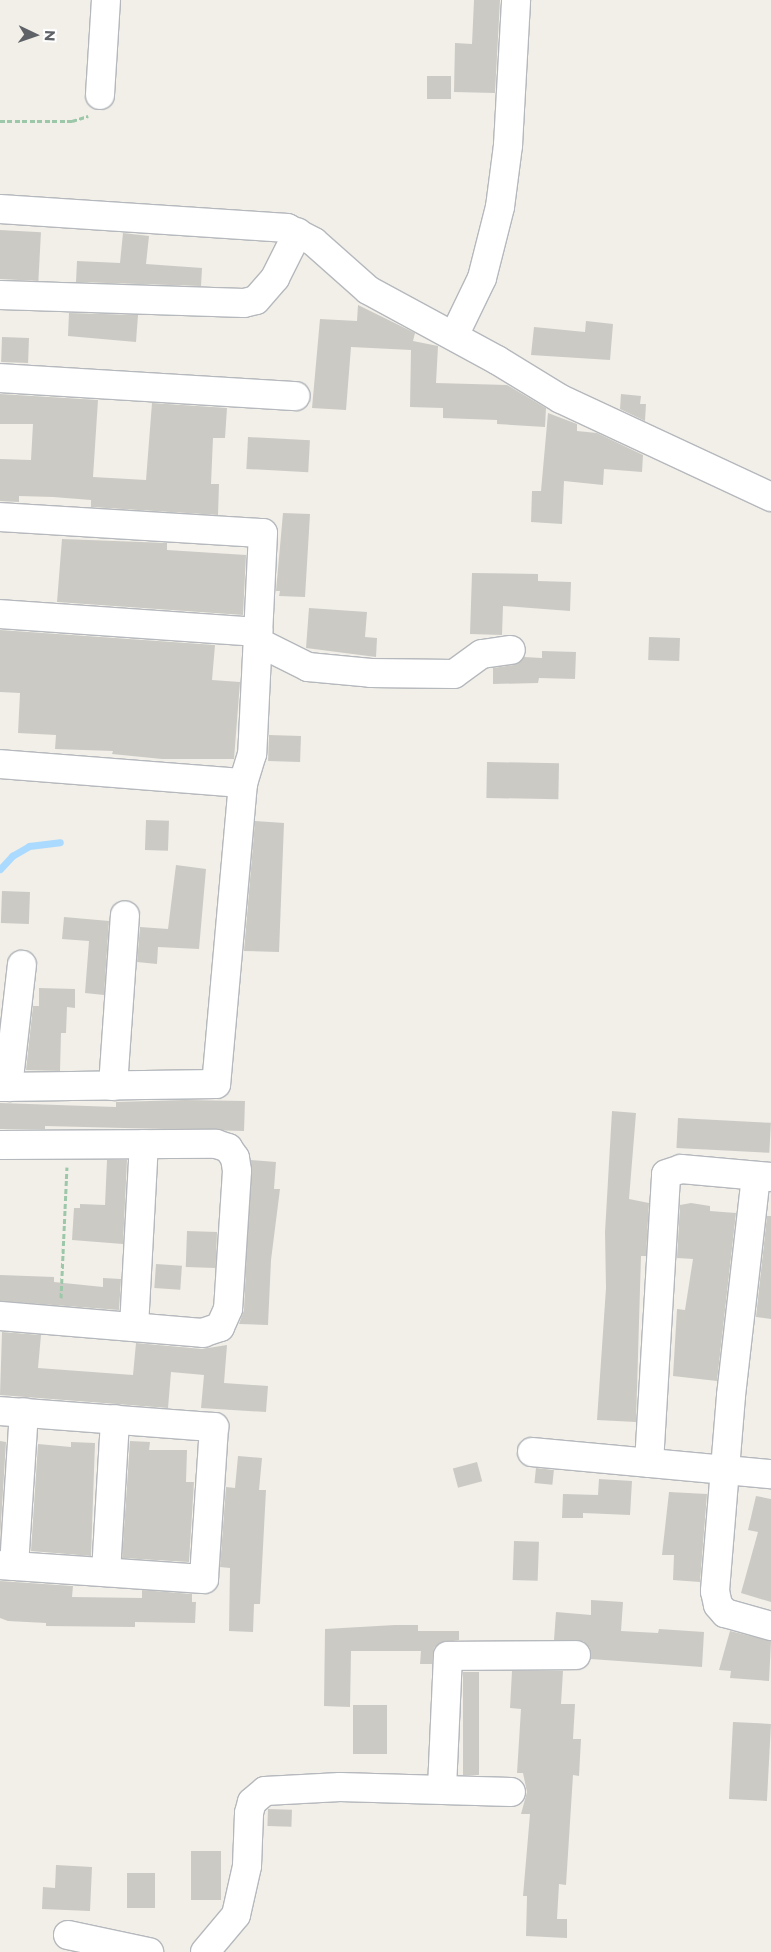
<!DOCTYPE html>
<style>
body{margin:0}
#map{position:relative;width:771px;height:1952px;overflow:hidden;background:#f1efe8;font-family:Montserrat,sans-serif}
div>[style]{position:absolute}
.stream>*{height:7px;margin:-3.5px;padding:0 3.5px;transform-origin:3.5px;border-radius:3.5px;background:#aadaff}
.building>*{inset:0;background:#cccac5;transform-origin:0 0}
.path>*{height:3px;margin-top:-1.5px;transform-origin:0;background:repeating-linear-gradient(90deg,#9cc7a9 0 5px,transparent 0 7.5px)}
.roads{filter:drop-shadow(1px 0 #b5b8bc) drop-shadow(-1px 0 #b5b8bc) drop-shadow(0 1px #b5b8bc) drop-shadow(0 -1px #b5b8bc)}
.minor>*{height:28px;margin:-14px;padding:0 14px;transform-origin:14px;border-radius:14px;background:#fff}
span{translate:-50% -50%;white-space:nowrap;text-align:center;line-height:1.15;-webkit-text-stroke:4.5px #fff;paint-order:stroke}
.north{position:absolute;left:10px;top:10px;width:50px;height:50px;-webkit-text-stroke:4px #fff;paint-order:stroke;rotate:93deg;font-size:14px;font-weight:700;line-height:20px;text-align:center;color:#5f6368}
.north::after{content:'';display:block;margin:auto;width:18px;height:22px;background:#5f6368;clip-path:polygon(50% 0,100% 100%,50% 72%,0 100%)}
</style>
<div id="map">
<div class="stream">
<i style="left:0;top:869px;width:18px;rotate:-47deg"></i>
<i style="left:12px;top:856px;width:20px;rotate:-30deg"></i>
<i style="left:29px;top:846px;width:31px;rotate:-7deg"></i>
</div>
<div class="building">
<i style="clip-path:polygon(474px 0,500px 0,495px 93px,454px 92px,455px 43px,472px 44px)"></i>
<i style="left:427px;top:76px;width:24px;height:23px"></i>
<i style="left:0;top:230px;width:41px;height:49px;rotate:3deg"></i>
<i style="clip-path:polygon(123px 233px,149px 236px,146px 264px,202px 268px,201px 286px,76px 282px,77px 261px,120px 263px)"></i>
<i style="clip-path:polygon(358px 305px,415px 333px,413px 341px,438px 346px,436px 383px,507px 385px,546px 408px,545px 427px,497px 424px,497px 420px,443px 418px,443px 408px,410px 407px,411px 350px,351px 347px,346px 410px,312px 408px,320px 319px,357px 321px)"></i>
<i style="clip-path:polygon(69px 313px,138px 315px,136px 342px,68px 336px)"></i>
<i style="clip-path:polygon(586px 321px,613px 324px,610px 360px,531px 355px,534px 327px,585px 332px)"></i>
<i style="left:2px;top:337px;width:27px;height:25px;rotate:2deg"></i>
<i style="clip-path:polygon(0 394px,98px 400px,93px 477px,146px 480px,152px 403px,227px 408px,225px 438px,213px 438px,211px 484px,219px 484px,218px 515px,91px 507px,91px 500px,53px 497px,19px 496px,19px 502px,0 501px,0 459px,31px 460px,33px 424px,0 424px)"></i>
<i style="clip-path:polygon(621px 394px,641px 396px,640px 404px,646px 404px,645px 421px,620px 409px)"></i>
<i style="clip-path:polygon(548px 413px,577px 424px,577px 431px,597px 433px,643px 455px,642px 472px,604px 469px,603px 485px,564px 481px,562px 524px,531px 522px,532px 491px,541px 491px)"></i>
<i style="left:248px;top:437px;width:62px;height:32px;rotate:3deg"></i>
<i style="clip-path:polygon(283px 513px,310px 514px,305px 597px,279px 596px,280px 591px,276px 591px)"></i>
<i style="clip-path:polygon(62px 539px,167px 543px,167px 550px,246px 555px,243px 615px,57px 602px)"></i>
<i style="clip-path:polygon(472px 573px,538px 574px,538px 581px,571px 582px,570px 611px,503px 606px,502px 635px,470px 634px)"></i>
<i style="clip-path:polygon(309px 608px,367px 612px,365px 637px,377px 638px,376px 657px,306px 648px)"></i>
<i style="clip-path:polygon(0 630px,215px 645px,212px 680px,240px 682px,234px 759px,162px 759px,112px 754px,113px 751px,55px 749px,56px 735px,18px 733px,20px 693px,0 692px)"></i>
<i style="left:649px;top:637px;width:31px;height:23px;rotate:2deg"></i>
<i style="clip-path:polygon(542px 651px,576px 652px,575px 679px,539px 678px,538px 683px,493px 684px,493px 668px,514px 665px,524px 657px,542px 658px)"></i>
<i style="left:269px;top:735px;width:32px;height:26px;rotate:2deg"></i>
<i style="left:487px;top:762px;width:72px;height:36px;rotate:1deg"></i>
<i style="left:146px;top:820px;width:23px;height:30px;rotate:2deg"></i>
<i style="clip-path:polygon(255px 821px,284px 823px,279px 952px,244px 951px)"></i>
<i style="clip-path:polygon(176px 865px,206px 869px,199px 949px,158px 947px,157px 964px,137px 962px,140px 927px,168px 929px)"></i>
<i style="left:2px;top:891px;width:28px;height:32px;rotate:2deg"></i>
<i style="clip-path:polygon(64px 917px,109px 921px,104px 995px,85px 993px,89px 941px,62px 939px)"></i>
<i style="clip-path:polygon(39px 988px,75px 989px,75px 1008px,67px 1007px,66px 1033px,61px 1033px,60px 1071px,26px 1070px,33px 1006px,39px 1006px)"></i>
<i style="clip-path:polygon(185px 1100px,245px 1101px,244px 1131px,45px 1126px,45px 1129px,0 1129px,0 1103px,116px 1107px,116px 1102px)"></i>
<i style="clip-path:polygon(612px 1111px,636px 1113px,629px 1199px,649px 1203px,646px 1256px,641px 1256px,636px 1422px,597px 1420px,606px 1288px,605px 1232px)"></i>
<i style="left:678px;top:1118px;width:93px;height:30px;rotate:3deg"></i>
<i style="clip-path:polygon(107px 1160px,127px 1160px,123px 1244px,72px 1240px,74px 1208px,80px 1208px,80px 1204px,105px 1205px)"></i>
<i style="clip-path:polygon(251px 1160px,276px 1162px,274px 1189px,280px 1189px,271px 1260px,268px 1325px,239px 1324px,244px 1310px)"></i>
<i style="clip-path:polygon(691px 1203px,710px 1206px,710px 1211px,736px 1213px,717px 1381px,673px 1376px,677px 1309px,685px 1310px,693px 1259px,677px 1258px,680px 1205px)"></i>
<i style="clip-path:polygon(767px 1216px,771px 1216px,771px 1319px,756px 1317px)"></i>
<i style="left:187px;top:1231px;width:30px;height:36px;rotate:2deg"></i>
<i style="left:156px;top:1264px;width:26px;height:24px;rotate:4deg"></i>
<i style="clip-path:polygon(0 1275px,54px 1277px,54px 1282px,103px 1287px,103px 1278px,121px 1279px,119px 1310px,0 1301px)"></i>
<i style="clip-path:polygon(2px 1332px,41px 1335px,38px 1368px,133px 1375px,136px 1343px,202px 1349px,227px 1345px,224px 1383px,268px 1386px,266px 1412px,201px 1408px,204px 1375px,171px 1372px,168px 1408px,0 1395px)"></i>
<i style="clip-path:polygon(0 1441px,6px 1442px,0 1540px)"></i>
<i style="clip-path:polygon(130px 1441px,150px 1442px,149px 1450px,187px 1450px,186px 1482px,194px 1482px,189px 1562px,122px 1558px)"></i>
<i style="clip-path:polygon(71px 1442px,95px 1443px,91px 1556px,31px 1551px,38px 1444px,71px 1447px)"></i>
<i style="clip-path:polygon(238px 1456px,262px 1458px,259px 1490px,266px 1490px,260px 1604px,254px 1604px,253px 1632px,229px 1631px,230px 1568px,220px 1567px,226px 1487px,235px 1488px)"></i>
<i style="left:477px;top:1462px;width:20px;height:25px;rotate:75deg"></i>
<i style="left:536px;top:1468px;width:18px;height:15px;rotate:6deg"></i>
<i style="clip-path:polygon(599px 1479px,632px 1481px,630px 1515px,583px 1513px,583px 1518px,562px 1518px,563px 1494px,598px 1495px)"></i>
<i style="clip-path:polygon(669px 1492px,707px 1494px,700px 1582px,673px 1580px,674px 1555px,662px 1555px)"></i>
<i style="clip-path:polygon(756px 1496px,771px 1499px,771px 1602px,741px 1593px,758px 1532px,748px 1530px)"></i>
<i style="left:514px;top:1541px;width:25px;height:39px;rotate:2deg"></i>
<i style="clip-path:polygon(0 1581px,73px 1586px,72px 1597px,142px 1598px,142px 1590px,192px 1594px,192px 1602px,196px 1602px,195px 1623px,135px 1622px,135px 1627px,46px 1626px,46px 1623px,8px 1621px,0 1618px)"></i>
<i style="clip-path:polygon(591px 1600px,623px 1602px,621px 1631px,658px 1633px,659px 1629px,704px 1632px,702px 1667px,591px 1659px,590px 1648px,583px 1641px,554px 1640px,556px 1612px,591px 1615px)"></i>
<i style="clip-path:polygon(395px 1625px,418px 1625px,418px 1631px,459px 1631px,459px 1640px,440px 1643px,434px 1648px,432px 1664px,420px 1664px,421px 1651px,351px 1651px,350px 1707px,324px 1706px,325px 1629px)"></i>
<i style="clip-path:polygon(730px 1631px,771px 1641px,769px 1681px,730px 1678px,731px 1671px,719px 1670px)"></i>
<i style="clip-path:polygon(512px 1671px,563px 1671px,561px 1704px,575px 1704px,573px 1739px,581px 1739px,579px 1776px,573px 1775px,566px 1885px,559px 1884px,557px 1919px,567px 1919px,567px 1938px,526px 1936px,527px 1896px,523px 1896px,530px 1814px,521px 1814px,527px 1792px,523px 1773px,517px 1773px,521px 1709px,510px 1708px)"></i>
<i style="left:463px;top:1672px;width:16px;height:103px"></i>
<i style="left:353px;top:1705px;width:34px;height:49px"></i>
<i style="left:733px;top:1722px;width:38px;height:77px;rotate:3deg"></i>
<i style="left:268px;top:1809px;width:24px;height:17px;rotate:2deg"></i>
<i style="left:191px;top:1851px;width:30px;height:49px"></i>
<i style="clip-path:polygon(56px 1865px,92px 1867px,90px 1911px,42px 1909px,43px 1887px,55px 1888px)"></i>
<i style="left:127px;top:1873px;width:28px;height:35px"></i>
</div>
<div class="path">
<i style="left:0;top:121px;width:72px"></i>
<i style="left:72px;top:121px;width:17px;rotate:-17deg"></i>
<i style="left:61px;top:1298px;width:131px;rotate:-87.4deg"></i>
</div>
<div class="roads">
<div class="minor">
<i style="left:100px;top:95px;width:95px;rotate:-86.4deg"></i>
<i style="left:0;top:209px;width:288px;rotate:3.8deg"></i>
<i style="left:287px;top:228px;width:30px;rotate:27deg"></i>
<i style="left:314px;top:242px;width:72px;rotate:41.6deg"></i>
<i style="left:368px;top:290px;width:147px;rotate:28.5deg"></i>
<i style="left:497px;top:360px;width:75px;rotate:31.4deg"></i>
<i style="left:561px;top:399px;width:232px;rotate:25deg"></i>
<i style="left:0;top:295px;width:244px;rotate:1.9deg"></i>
<i style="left:244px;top:303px;width:12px;rotate:-14deg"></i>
<i style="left:256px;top:300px;width:29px;rotate:-49deg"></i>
<i style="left:275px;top:278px;width:51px;rotate:-63.4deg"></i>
<i style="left:454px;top:336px;width:64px;rotate:-64.2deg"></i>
<i style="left:482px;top:278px;width:73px;rotate:-75.8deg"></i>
<i style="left:500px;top:207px;width:63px;rotate:-82.6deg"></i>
<i style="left:508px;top:145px;width:145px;rotate:-86.8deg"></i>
<i style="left:0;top:378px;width:296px;rotate:3.5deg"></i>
<i style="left:0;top:517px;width:263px;rotate:3.5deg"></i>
<i style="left:263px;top:533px;width:221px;rotate:92.8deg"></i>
<i style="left:252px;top:754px;width:30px;rotate:107deg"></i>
<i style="left:243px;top:783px;width:302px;rotate:95.1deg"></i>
<i style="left:216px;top:1084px;width:216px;rotate:179.2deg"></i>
<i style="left:0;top:614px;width:259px;rotate:4deg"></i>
<i style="left:258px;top:642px;width:56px;rotate:26.6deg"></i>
<i style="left:308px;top:667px;width:63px;rotate:5.4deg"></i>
<i style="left:371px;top:673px;width:83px;rotate:0.7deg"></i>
<i style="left:454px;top:674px;width:34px;rotate:-36deg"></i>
<i style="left:482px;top:654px;width:29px;rotate:-8deg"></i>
<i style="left:0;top:764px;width:244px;rotate:4.5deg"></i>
<i style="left:113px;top:1086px;width:171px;rotate:-86deg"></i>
<i style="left:8px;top:1087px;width:123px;rotate:-83.5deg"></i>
<i style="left:0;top:1145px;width:216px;rotate:-0.3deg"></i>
<i style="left:216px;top:1144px;width:13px;rotate:18deg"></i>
<i style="left:228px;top:1148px;width:12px;rotate:55deg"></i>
<i style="left:235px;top:1158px;width:13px;rotate:81deg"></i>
<i style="left:237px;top:1171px;width:138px;rotate:93.7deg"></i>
<i style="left:228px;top:1309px;width:20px;rotate:114deg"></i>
<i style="left:220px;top:1327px;width:18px;rotate:161deg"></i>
<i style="left:203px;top:1333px;width:204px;rotate:-175.2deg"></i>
<i style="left:756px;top:1176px;width:221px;rotate:96.5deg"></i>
<i style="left:731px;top:1396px;width:196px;rotate:94.7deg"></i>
<i style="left:715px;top:1591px;width:14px;rotate:78deg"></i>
<i style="left:718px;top:1605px;width:11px;rotate:49deg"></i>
<i style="left:725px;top:1613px;width:48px;rotate:15.8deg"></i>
<i style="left:134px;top:1327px;width:183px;rotate:-86.9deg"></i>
<i style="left:0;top:1411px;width:215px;rotate:4.3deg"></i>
<i style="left:214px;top:1427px;width:152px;rotate:93.8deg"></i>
<i style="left:204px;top:1579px;width:204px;rotate:-176.1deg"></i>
<i style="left:532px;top:1452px;width:240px;rotate:5.3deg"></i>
<i style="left:649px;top:1463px;width:289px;rotate:-86.6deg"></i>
<i style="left:666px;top:1174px;width:16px;rotate:-18deg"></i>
<i style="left:681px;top:1169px;width:90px;rotate:5.1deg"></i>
<i style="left:14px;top:1566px;width:154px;rotate:-86.3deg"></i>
<i style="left:106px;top:1572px;width:153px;rotate:-86.6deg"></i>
<i style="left:442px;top:1788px;width:132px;rotate:-87.4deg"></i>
<i style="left:448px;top:1656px;width:128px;rotate:-0.4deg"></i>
<i style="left:68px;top:1935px;width:83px;rotate:11.9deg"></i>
<i style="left:205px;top:1952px;width:48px;rotate:-50deg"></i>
<i style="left:236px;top:1915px;width:50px;rotate:-77.3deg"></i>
<i style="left:247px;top:1866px;width:53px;rotate:-87.8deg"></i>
<i style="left:249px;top:1813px;width:11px;rotate:-75deg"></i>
<i style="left:252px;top:1802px;width:17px;rotate:-40deg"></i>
<i style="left:265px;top:1791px;width:75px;rotate:-3.1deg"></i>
<i style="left:340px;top:1787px;width:171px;rotate:1.7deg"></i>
</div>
</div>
<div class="north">N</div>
</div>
